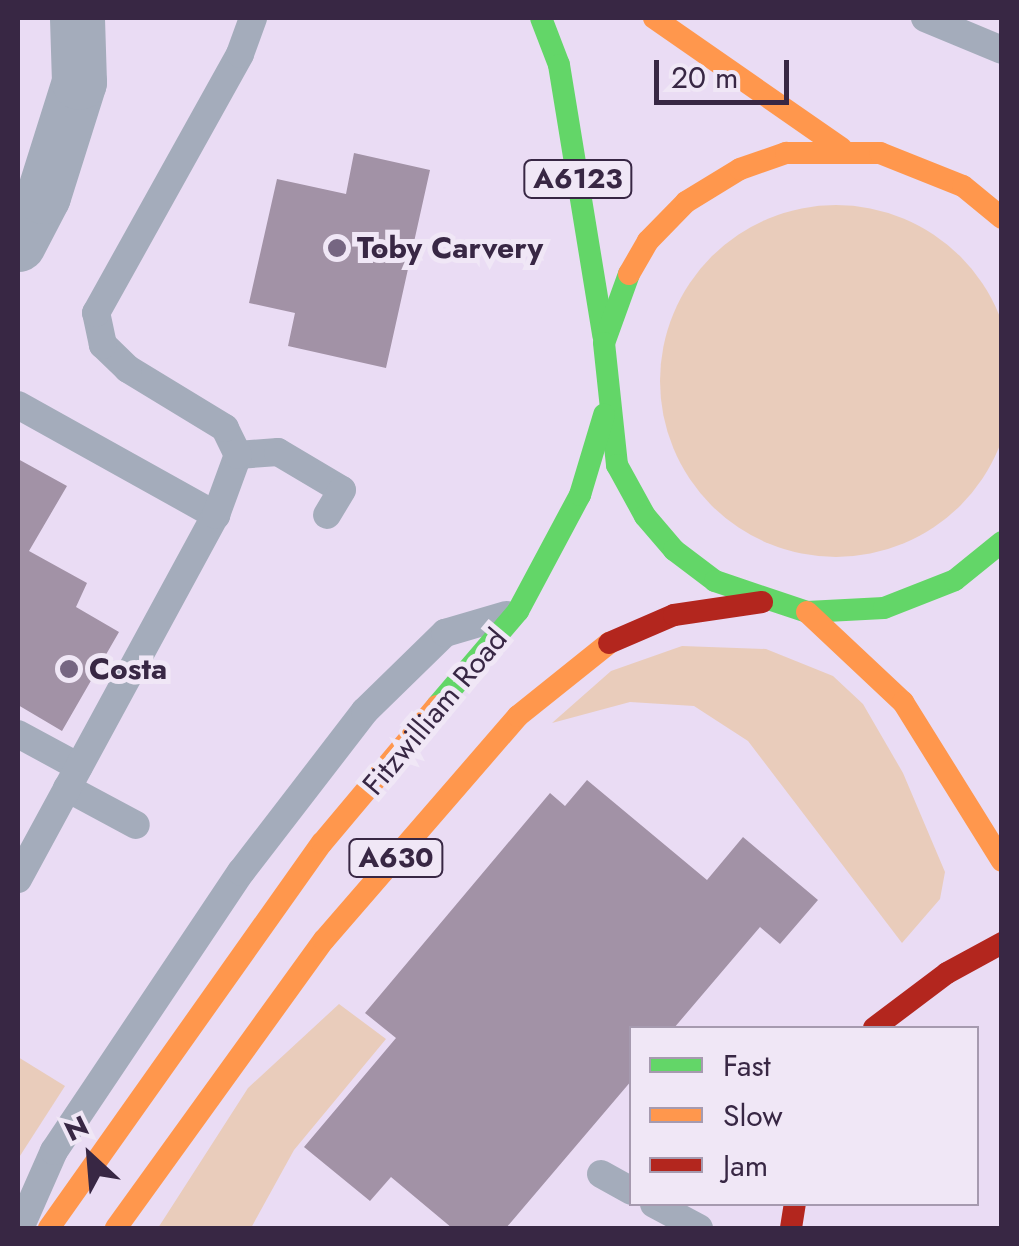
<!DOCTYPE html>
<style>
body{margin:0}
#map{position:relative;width:1019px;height:1246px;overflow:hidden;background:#eadcf4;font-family:Jost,sans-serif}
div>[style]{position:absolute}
.green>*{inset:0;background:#e9ccbb}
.round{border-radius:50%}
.building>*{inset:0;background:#a292a6}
.lane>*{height:28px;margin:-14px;padding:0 14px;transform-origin:14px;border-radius:14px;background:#a4acbb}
.street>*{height:55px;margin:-27.5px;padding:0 27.5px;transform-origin:27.5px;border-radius:27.5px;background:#a4acbb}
.fast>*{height:22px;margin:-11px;padding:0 11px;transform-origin:11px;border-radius:11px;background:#63d668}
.slow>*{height:22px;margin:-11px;padding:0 11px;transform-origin:11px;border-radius:11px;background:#ff974d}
.jam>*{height:22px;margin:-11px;padding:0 11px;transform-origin:11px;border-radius:11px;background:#b3261e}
.dots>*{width:28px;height:28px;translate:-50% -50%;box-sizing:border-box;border:5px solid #f0e7f6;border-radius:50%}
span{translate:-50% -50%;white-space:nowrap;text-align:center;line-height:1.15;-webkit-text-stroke:10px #f0e7f6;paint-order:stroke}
.shield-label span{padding:2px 8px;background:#f0e7f6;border:2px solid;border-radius:8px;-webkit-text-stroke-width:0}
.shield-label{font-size:28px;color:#382744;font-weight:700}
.poi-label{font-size:30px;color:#382744;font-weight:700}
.left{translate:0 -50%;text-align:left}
.street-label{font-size:30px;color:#382744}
.frame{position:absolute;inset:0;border:20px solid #382744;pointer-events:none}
.legend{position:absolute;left:629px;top:1026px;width:350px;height:180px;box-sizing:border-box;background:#f0e7f6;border:2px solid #a69aaf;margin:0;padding:12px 18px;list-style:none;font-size:30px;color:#382744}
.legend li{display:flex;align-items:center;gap:20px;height:50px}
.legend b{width:50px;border:2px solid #a69aaf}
.north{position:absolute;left:40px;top:1106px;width:100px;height:100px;-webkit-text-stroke:8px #f0e7f6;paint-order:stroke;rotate:334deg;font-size:28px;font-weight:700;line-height:40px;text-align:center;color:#382744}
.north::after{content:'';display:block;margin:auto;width:35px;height:45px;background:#382744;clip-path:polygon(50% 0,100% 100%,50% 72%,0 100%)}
.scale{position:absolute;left:654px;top:60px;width:135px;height:45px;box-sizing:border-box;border:5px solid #382744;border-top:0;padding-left:12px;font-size:30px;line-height:35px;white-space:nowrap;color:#382744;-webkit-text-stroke:8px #f0e7f6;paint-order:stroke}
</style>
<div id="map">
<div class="green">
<i class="round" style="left:660px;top:205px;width:352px;height:352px"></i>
<i style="clip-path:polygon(682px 646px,766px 649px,833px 676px,863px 704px,903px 773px,945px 872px,940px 899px,902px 943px,748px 741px,694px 706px,630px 702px,552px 723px,611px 671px)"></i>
<i style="clip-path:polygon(339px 1004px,386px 1039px,294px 1150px,251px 1228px,158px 1228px,248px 1088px)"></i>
<i style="clip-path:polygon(18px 1057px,65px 1086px,18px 1159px)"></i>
</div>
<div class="building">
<i style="clip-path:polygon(354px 153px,430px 170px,386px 368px,288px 346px,295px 313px,249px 303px,277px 179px,346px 194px)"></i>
<i style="clip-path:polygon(18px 459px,67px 486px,29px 551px,87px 583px,76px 607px,119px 632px,62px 731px,18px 705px)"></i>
<i style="clip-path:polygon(587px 780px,707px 880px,743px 837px,818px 900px,780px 944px,760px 927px,674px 1028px,632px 1028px,632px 1080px,506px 1228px,452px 1228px,391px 1177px,370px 1201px,304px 1147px,396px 1038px,365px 1013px,550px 793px,565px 806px)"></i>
</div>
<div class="lane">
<i style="left:925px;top:18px;width:83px;rotate:22.6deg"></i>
<i style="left:18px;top:405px;width:227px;rotate:29.1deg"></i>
<i style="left:238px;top:455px;width:40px;rotate:-4.3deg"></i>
<i style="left:278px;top:452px;width:74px;rotate:30.7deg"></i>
<i style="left:342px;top:490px;width:29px;rotate:121deg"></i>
<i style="left:18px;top:734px;width:69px;rotate:28.4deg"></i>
<i style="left:67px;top:788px;width:78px;rotate:28.2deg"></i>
<i style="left:18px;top:879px;width:414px;rotate:-61.5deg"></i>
<i style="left:216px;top:515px;width:64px;rotate:-69.9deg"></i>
<i style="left:238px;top:455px;width:30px;rotate:-116deg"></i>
<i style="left:225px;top:428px;width:114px;rotate:-148.7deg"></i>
<i style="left:128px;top:369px;width:35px;rotate:-136deg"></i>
<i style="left:103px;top:345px;width:33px;rotate:-102deg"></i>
<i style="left:96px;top:313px;width:296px;rotate:-60.9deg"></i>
<i style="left:240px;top:54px;width:38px;rotate:-70deg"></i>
<i style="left:601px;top:1174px;width:35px;rotate:29deg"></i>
<i style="left:654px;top:1204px;width:51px;rotate:28.1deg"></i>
<i style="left:20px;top:1228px;width:84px;rotate:-66.2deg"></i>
<i style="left:54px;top:1151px;width:336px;rotate:-56.2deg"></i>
<i style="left:241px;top:872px;width:203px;rotate:-52.4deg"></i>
<i style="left:365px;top:711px;width:112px;rotate:-44.3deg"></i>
<i style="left:445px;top:633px;width:64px;rotate:-16.4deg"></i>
</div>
<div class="street">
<i style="left:18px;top:244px;width:54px;rotate:-62.5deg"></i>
<i style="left:43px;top:196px;width:120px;rotate:-72.5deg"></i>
<i style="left:79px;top:82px;width:64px;rotate:-91.8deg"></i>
</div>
<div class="fast">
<i style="left:541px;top:18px;width:50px;rotate:69deg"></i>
<i style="left:559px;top:65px;width:274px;rotate:80.7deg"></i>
<i style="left:629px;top:274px;width:73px;rotate:109.9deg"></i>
<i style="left:604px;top:343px;width:123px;rotate:83.9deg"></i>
<i style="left:617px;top:465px;width:58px;rotate:61.2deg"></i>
<i style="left:645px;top:516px;width:45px;rotate:49.5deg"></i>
<i style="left:674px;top:550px;width:51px;rotate:37.1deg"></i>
<i style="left:715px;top:581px;width:97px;rotate:18.6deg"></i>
<i style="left:807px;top:612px;width:77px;rotate:-3deg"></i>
<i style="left:884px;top:608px;width:76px;rotate:-21.5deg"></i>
<i style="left:955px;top:580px;width:60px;rotate:-39deg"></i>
<i style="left:437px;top:706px;width:125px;rotate:-49.5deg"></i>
<i style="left:518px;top:611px;width:132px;rotate:-61.9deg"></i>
<i style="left:580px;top:495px;width:84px;rotate:-73.3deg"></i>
</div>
<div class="slow">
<i style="left:654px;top:18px;width:228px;rotate:34.8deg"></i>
<i style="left:629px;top:274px;width:38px;rotate:-60deg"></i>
<i style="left:648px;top:241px;width:54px;rotate:-45.7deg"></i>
<i style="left:686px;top:202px;width:63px;rotate:-31.4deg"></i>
<i style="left:740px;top:169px;width:49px;rotate:-19.2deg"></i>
<i style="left:786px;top:153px;width:94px"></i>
<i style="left:880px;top:153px;width:89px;rotate:21.7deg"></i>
<i style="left:963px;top:186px;width:50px;rotate:39.4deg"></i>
<i style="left:807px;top:612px;width:132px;rotate:43.2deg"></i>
<i style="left:903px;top:702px;width:187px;rotate:58.1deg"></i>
<i style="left:49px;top:1228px;width:472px;rotate:-54.7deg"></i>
<i style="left:322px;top:843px;width:179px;rotate:-50deg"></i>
<i style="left:116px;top:1228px;width:355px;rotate:-54.2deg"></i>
<i style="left:324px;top:940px;width:296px;rotate:-49.1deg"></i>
<i style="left:518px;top:716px;width:117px;rotate:-38.7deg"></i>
</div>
<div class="jam">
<i style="left:609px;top:643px;width:71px;rotate:-23.3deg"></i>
<i style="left:674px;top:615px;width:89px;rotate:-8.4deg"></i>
<i style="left:874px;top:1028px;width:91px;rotate:-37deg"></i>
<i style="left:947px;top:973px;width:63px;rotate:-28.6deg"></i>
<i style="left:791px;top:1228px;width:24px;rotate:-81deg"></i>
</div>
<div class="dots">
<i style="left:337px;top:248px;background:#766682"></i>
<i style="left:69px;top:669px;background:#766682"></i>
</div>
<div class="shield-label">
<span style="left:578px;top:179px">A6123</span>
<span style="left:396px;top:858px">A630</span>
</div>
<div class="poi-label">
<span class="left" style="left:357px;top:248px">Toby Carvery</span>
<span class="left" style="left:89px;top:669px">Costa</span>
</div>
<div class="street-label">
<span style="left:435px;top:712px;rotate:-50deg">Fitzwilliam Road</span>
</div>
<div class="frame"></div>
<ul class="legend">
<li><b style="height:12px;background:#63d668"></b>Fast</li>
<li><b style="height:12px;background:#ff974d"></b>Slow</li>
<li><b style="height:12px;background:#b3261e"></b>Jam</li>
</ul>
<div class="north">N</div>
<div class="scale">20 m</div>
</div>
